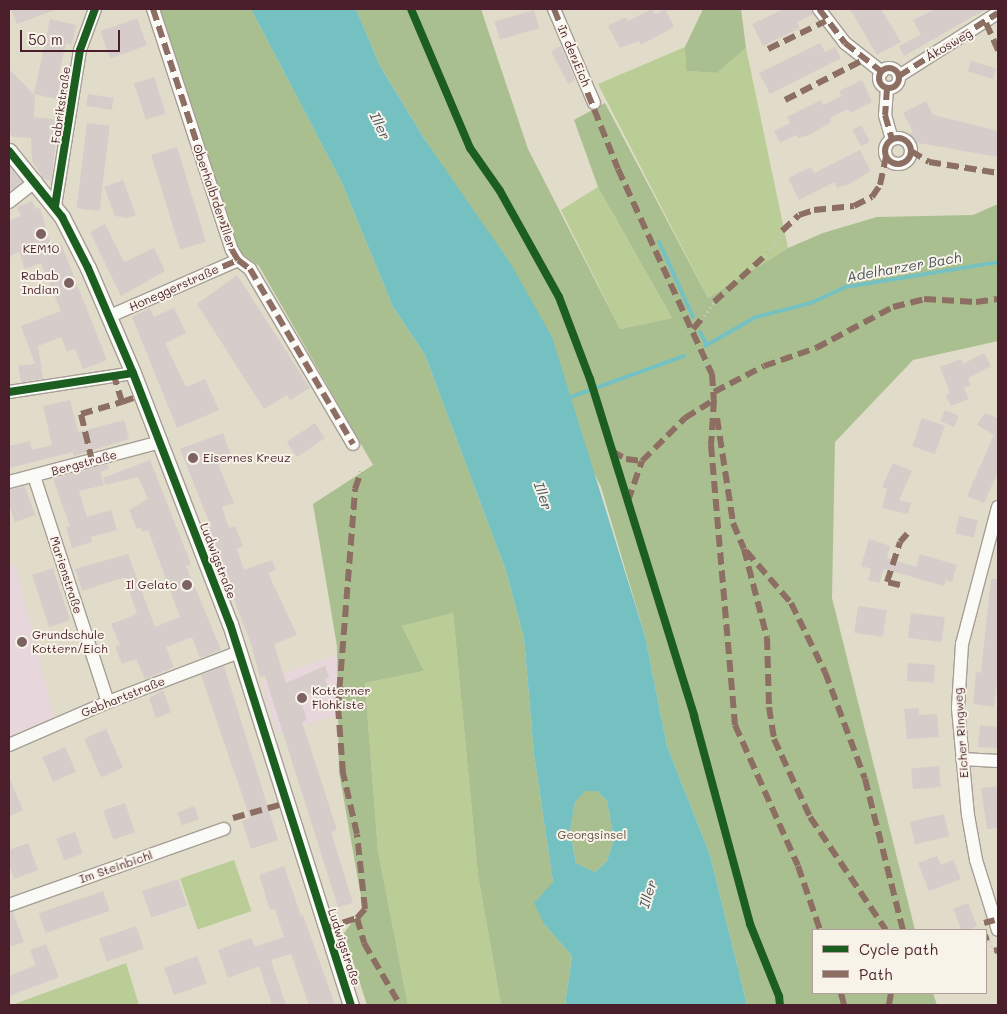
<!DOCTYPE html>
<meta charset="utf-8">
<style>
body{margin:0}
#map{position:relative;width:1007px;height:1014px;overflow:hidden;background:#e0dcc9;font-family:Mali,sans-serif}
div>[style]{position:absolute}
.built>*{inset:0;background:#e7d6db}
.green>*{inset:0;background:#bbcd96;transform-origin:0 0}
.forest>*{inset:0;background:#aabf8f}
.water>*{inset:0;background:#75c1c2}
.stream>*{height:4px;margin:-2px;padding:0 2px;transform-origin:2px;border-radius:2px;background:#75c1c2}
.building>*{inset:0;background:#d6ccca;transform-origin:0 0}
.path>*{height:2.5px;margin-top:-1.25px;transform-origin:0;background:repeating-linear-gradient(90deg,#ccc8c5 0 1px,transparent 0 5px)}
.roads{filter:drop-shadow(1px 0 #a69e95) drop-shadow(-1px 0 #a69e95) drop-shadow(0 1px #a69e95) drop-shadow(0 -1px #a69e95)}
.minor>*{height:12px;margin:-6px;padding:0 6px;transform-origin:6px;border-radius:6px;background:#fafaf7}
.minor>.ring{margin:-6px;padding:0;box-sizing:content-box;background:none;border:12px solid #fafaf7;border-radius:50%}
.tertiary>*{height:15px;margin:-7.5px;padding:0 7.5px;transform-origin:7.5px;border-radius:7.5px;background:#fafaf7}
.quiet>*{height:6px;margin-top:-3px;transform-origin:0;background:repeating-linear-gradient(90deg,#8d6e63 0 12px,transparent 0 18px)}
.quiet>.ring{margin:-3px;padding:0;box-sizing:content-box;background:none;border:6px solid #8d6e63;border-radius:50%}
.cycleway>*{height:8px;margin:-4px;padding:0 4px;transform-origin:4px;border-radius:4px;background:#1b5e20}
.dots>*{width:14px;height:14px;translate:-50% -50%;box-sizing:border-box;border:2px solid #f7f3e8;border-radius:50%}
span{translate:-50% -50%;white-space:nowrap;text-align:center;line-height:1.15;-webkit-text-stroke:4px #f7f3e8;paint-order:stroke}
.street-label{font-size:12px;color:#4a1f2b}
.poi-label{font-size:12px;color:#4a1f2b}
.right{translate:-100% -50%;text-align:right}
.left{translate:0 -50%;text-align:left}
.park-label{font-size:12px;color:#63503e}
.water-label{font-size:14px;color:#49545f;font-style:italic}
.frame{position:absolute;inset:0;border:10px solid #4a1f2b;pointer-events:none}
.legend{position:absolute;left:812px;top:929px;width:175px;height:65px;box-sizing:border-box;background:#f7f3e8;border:1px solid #b29e9c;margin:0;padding:6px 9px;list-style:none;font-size:15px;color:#4a1f2b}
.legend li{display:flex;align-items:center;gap:10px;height:25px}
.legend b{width:25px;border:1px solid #b29e9c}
.scale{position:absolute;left:20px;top:30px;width:100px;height:22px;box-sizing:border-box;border:2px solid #4a1f2b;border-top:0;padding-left:6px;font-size:15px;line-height:18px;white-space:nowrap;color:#4a1f2b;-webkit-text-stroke:4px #f7f3e8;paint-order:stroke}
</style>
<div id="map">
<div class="built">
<i style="clip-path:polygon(15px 565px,54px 717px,9px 737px,9px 567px)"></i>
<i style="clip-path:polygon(337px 655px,338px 715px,277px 733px,261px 681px)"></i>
</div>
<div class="green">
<i style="clip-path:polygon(685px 47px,686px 71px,717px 73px,746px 48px,788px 248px,708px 298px,598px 84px)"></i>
<i style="clip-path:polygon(598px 187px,672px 318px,620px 329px,561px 210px)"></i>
<i style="clip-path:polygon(453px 613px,478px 875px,501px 1005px,408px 1005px,378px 851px,365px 683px,424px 671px,402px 626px)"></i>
<i style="left:234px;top:860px;width:54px;height:57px;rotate:71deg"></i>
<i style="clip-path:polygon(126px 963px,139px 1005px,12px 1005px)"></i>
</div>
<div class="forest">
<i style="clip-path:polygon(159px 9px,251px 9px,342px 183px,393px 307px,425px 355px,506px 571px,524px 638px,534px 754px,553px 882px,544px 924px,572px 956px,565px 1005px,501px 1005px,478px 875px,453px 613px,402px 626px,424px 671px,365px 683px,378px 851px,408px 1005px,367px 1005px,344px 933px,363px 908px,339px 772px,337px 646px,313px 504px,373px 465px,259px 266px,235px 249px)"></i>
<i style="clip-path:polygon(356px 9px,481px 9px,528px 149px,620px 329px,672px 318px,598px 187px,574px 120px,605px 103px,708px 298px,788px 248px,823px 233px,877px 217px,973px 215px,998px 204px,998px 341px,913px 360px,835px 442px,832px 598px,915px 930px,813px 930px,813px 993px,933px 993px,937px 1005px,747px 1005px,710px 855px,667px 746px,645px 636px,601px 487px,425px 140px,380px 66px)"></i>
<i style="clip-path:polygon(703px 9px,741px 9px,746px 48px,717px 73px,686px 71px,685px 47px)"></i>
<i style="clip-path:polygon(585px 790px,597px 791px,607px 801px,614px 839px,607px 861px,595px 872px,576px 863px,570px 831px,575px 801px)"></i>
</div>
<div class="water">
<i style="clip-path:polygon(evenodd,251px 9px,356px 9px,380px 66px,425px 140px,511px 264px,552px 337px,645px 636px,667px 746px,710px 855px,747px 1005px,565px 1005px,572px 956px,544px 924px,534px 903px,553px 882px,534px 754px,524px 638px,506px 571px,425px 355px,393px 307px,342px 183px,251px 9px,585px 791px,597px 791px,607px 801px,614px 839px,607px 861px,595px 872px,576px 863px,570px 831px,575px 802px,585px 791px)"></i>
</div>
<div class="stream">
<i style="left:659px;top:242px;width:82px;rotate:65.6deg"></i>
<i style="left:700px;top:332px;width:15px;rotate:62deg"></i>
<i style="left:705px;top:346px;width:59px;rotate:-29.6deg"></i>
<i style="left:756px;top:317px;width:57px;rotate:-14.3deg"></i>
<i style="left:811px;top:303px;width:38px;rotate:-25deg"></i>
<i style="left:846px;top:287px;width:154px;rotate:-9.3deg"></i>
<i style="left:568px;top:398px;width:123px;rotate:-19.9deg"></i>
</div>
<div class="building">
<i style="clip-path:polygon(11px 9px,54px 9px,55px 10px,17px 24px)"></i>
<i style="clip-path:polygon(652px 9px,655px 14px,665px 9px,674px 27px,641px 45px,639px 41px,620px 48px,608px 26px,625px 17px,628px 21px)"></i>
<i style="clip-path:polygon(784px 9px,811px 9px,813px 14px,797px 22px,800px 28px,763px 46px,752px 24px)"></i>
<i style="clip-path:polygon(850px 9px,881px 9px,901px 42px,877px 55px)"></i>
<i style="clip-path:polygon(935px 9px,986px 9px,904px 56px,899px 46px,921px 35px,913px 20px)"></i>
<i style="left:534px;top:10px;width:19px;height:41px;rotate:74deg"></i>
<i style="left:137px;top:18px;width:29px;height:39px;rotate:70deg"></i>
<i style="clip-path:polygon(50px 19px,76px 25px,72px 44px,66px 43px,62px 60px,58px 79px,64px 80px,60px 100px,34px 94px)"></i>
<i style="clip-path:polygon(820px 43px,825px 52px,835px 47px,841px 58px,770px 94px,759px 73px)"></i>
<i style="clip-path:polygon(561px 46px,575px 80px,568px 84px,551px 51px)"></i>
<i style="left:971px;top:61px;width:26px;height:11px;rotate:16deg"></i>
<i style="clip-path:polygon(9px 69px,35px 96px,34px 117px,59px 120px,51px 181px,44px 179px,32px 161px,31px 138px,13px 137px,9px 132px)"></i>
<i style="left:154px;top:77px;width:38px;height:21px;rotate:72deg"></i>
<i style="clip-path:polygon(862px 80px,872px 102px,850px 113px,848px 109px,830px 118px,831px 122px,810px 135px,798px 138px,796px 135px,780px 143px,774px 131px,790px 123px,787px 117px,821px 100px,823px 105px,842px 96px,839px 91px)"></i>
<i style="left:88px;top:94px;width:26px;height:12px;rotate:9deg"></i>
<i style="clip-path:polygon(926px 101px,933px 115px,998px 131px,998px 157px,913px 142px,910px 134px,913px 132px,903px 113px)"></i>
<i style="left:87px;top:123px;width:23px;height:86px;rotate:7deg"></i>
<i style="left:861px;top:125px;width:19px;height:10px;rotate:62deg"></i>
<i style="left:177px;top:147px;width:99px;height:27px;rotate:73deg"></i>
<i style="clip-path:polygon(860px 150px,871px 171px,849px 184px,837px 188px,835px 182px,799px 200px,788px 178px,811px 167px,814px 173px)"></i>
<i style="clip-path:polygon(9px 166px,22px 182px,9px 192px)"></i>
<i style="clip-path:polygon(123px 180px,136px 215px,127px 218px,115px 216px,104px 187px)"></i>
<i style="clip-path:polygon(32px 201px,36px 209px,40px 208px,49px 239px,56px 246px,61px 244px,107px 360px,83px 369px,75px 349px,67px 352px,61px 337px,38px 346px,43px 379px,21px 382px,18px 366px,35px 364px,21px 326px,61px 311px,41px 263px,25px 269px,19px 252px,9px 257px,9px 221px,21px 216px,17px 207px)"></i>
<i style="clip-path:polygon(105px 224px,124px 262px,154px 248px,165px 271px,121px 296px,90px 232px)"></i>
<i style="clip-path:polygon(237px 275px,310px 388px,290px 400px,287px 395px,264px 409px,197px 304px)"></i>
<i style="clip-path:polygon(150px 308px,154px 317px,174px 308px,186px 333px,165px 343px,186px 387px,205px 379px,219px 410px,177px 428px,132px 317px)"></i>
<i style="clip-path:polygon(984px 353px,991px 366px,968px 378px,971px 385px,964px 388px,969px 399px,951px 406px,946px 395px,950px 393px,940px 367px,961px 359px,963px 364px)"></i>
<i style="clip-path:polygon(70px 400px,78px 432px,124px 420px,129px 439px,74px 456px,73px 452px,9px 468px,9px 446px,30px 441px,32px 450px,52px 445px,43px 406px)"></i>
<i style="left:945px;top:410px;width:15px;height:12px;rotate:23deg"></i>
<i style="clip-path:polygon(985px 413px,998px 418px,998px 472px,984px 503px,967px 496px,994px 435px,977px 425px)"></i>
<i style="left:922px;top:418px;width:24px;height:30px;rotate:19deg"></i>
<i style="left:315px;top:423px;width:18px;height:34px;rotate:56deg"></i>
<i style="clip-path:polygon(223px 433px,232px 458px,218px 464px,234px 503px,222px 507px,229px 528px,235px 526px,243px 546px,237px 549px,244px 570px,272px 560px,276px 570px,268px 573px,297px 635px,274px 644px,286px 683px,325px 666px,329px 677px,325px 679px,328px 687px,299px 697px,307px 720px,302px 722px,337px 830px,331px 832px,353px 903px,338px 907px,265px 676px,260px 677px,251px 644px,223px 571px,220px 572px,205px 530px,211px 527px,180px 449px)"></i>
<i style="clip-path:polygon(150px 460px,191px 564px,186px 566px,221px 650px,200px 658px,192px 637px,166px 647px,174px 667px,145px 679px,136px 659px,122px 664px,115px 647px,120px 645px,111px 624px,137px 614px,125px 577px,82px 591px,75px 569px,128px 554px,155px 627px,180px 617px,148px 530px,142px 532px,141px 528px,137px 529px,129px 510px,148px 499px,138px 477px,105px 485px,103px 478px)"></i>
<i style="clip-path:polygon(893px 463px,912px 471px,899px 500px,911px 503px,908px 514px,882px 508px,887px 489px,882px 487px)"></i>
<i style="clip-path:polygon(107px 464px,109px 469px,100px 472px,104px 485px,79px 491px,87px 517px,111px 510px,117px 530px,91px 537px,92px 542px,72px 548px,66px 527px,70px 526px,53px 479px)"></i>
<i style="clip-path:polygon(25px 486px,35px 515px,15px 522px,9px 504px,9px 490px)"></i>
<i style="left:959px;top:516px;width:19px;height:18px;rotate:12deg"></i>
<i style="clip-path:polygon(869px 539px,890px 546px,887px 558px,916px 567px,920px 554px,957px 565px,952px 582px,946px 580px,944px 586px,884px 569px,879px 583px,868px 580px,871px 569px,861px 566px)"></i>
<i style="left:53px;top:568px;width:55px;height:22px;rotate:72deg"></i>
<i style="clip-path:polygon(991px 579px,998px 579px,998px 675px,994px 707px,973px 704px,976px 672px,981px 673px)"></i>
<i style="left:858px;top:606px;width:29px;height:27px;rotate:8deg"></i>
<i style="left:911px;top:613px;width:34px;height:25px;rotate:7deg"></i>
<i style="left:908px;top:663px;width:27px;height:18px;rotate:4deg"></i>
<i style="clip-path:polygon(224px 666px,278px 840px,251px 849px,242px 821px,250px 818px,201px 675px)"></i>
<i style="clip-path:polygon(163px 690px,171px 712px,156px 718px,149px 698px)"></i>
<i style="clip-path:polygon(919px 708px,919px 715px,937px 714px,939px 737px,907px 739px,904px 709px)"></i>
<i style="clip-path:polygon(980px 725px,998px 727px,998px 748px,978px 747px)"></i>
<i style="left:106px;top:729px;width:42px;height:24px;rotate:66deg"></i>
<i style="left:65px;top:747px;width:27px;height:25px;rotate:66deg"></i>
<i style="left:939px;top:766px;width:21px;height:28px;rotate:85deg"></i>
<i style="clip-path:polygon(9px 777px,23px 810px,9px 816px)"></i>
<i style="clip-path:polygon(998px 786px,998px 828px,987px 829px,981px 788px)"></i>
<i style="left:125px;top:803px;width:31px;height:23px;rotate:71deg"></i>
<i style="left:194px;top:806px;width:14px;height:18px;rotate:69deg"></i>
<i style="left:944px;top:814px;width:23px;height:35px;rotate:77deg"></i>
<i style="left:75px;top:832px;width:23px;height:20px;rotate:70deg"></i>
<i style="clip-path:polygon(28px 843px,38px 870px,14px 879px,9px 864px,9px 850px)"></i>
<i style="clip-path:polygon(937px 856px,941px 865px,953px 860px,961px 879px,929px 891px,918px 863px)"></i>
<i style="clip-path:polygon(284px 866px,301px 916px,303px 915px,335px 1005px,309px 1005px,291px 954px,271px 960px,286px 1005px,272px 1005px,259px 966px,228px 978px,218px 950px,251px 938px,255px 947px,284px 937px,275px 909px,270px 910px,259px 875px)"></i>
<i style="left:178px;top:879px;width:28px;height:38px;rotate:71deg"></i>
<i style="left:103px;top:891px;width:21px;height:68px;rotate:71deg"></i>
<i style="left:968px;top:903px;width:25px;height:16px;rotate:69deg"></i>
<i style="clip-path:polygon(13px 912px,24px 942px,9px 947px,9px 913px)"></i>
<i style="left:136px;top:926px;width:24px;height:39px;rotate:71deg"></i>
<i style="clip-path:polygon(46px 944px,59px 977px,9px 996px,9px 976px,36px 965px,30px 950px)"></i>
<i style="left:197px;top:956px;width:29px;height:35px;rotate:70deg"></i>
</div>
<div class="path">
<i style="left:767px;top:254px;width:27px;rotate:-57deg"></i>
<i style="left:704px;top:316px;width:17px;rotate:-54deg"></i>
<i style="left:990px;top:941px;width:11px;rotate:68deg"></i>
</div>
<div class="roads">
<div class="minor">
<i style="left:153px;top:9px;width:254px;rotate:71.9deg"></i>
<i style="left:232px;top:250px;width:12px;rotate:59deg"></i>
<i style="left:238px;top:260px;width:15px;rotate:37deg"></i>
<i style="left:250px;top:269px;width:203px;rotate:59.5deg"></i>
<i style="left:554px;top:9px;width:102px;rotate:66.9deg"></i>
<i style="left:819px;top:9px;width:43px;rotate:52.6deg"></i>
<i style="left:845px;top:43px;width:47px;rotate:38.1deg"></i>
<i class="ring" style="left:879px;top:68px;width:8px;height:8px"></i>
<i style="left:899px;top:76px;width:117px;rotate:-32.5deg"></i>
<i style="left:887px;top:88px;width:27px;rotate:94deg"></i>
<i style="left:885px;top:115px;width:25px;rotate:74deg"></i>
<i class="ring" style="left:885px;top:138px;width:14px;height:14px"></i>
<i style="left:9px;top:202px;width:34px;rotate:-38deg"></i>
<i style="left:55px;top:206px;width:158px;rotate:-80.9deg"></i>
<i style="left:80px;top:50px;width:44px;rotate:-69.9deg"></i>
<i style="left:110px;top:316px;width:140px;rotate:-23.6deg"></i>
<i style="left:9px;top:392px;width:125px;rotate:-8.7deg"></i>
<i style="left:34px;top:476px;width:238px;rotate:71.9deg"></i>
<i style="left:9px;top:482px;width:156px;rotate:-14.8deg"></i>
<i style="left:998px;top:507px;width:142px;rotate:104.7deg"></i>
<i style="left:962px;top:644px;width:64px;rotate:93.6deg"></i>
<i style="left:958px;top:708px;width:107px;rotate:84.7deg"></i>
<i style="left:968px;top:815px;width:46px;rotate:79.9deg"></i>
<i style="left:976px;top:860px;width:73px;rotate:72.6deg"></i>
<i style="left:9px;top:745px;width:108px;rotate:-23.5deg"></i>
<i style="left:108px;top:702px;width:140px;rotate:-20.9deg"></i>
<i style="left:962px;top:759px;width:36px;rotate:3deg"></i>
<i style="left:9px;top:905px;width:228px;rotate:-19.5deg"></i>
</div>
<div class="tertiary">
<i style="left:9px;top:151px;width:85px;rotate:51.2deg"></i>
<i style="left:62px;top:217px;width:57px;rotate:63deg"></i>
<i style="left:88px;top:268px;width:114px;rotate:66.8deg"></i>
<i style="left:133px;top:373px;width:269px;rotate:68.9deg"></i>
<i style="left:230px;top:624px;width:400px;rotate:72.4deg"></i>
</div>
</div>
<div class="quiet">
<i style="left:153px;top:9px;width:254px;rotate:71.9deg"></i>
<i style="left:232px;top:250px;width:12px;rotate:59deg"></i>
<i style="left:238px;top:260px;width:15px;rotate:37deg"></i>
<i style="left:250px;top:269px;width:203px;rotate:59.5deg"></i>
<i style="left:554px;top:9px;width:172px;rotate:68.2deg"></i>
<i style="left:618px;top:169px;width:226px;rotate:65.4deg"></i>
<i style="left:712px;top:374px;width:26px;rotate:86deg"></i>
<i style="left:714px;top:400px;width:45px;rotate:93.8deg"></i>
<i style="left:711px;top:445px;width:281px;rotate:85.1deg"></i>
<i style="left:735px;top:725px;width:154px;rotate:65.9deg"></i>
<i style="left:798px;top:866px;width:68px;rotate:71deg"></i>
<i style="left:819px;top:9px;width:43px;rotate:52.6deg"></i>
<i style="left:845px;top:43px;width:47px;rotate:38.1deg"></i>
<i style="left:986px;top:23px;width:30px;rotate:66deg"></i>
<i style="left:768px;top:49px;width:64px;rotate:-25.8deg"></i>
<i class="ring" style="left:879px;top:68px;width:14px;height:14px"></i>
<i style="left:899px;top:76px;width:117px;rotate:-32.5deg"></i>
<i style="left:887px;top:88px;width:27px;rotate:94deg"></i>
<i style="left:885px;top:115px;width:25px;rotate:74deg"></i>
<i style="left:785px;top:100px;width:90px;rotate:-27.1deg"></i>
<i class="ring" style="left:885px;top:138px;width:20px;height:20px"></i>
<i style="left:911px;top:151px;width:21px;rotate:31deg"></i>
<i style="left:929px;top:162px;width:70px;rotate:9.1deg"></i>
<i style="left:782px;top:231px;width:23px;rotate:-43deg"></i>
<i style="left:799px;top:215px;width:16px;rotate:-18deg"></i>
<i style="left:814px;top:210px;width:40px;rotate:-5.7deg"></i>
<i style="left:854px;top:206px;width:20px;rotate:-27deg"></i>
<i style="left:872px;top:197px;width:14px;rotate:-56deg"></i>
<i style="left:880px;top:185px;width:30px;rotate:-78deg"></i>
<i style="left:173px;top:288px;width:71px;rotate:-23.3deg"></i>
<i style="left:714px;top:302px;width:72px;rotate:-42.2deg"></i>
<i style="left:693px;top:329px;width:17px;rotate:-50deg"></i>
<i style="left:714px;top:392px;width:56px;rotate:-27.5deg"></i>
<i style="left:764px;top:366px;width:55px;rotate:-19.1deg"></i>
<i style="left:816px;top:348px;width:87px;rotate:-28deg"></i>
<i style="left:893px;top:307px;width:32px;rotate:-14deg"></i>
<i style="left:924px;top:299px;width:52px;rotate:3.3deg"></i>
<i style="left:976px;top:302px;width:22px;rotate:-8deg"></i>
<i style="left:122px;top:402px;width:21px;rotate:-19deg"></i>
<i style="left:717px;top:418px;width:106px;rotate:81.3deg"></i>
<i style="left:733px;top:523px;width:28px;rotate:67deg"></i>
<i style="left:744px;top:549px;width:92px;rotate:75.5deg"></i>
<i style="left:767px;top:638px;width:69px;rotate:88.3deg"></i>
<i style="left:769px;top:707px;width:32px;rotate:81deg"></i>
<i style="left:774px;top:739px;width:86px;rotate:65.2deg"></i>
<i style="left:810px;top:817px;width:136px;rotate:56.1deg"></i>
<i style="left:612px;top:451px;width:16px;rotate:30deg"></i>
<i style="left:626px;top:459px;width:16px;rotate:7deg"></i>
<i style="left:92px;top:461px;width:48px;rotate:-103.2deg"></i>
<i style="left:81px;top:414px;width:43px;rotate:-16.3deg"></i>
<i style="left:122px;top:402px;width:28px;rotate:-107deg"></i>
<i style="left:628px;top:501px;width:42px;rotate:-70.7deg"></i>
<i style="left:642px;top:461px;width:61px;rotate:-45deg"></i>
<i style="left:685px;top:418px;width:34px;rotate:-32deg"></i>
<i style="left:746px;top:551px;width:69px;rotate:49.1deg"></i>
<i style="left:791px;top:603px;width:77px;rotate:63.8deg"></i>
<i style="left:825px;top:672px;width:114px;rotate:69.5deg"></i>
<i style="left:865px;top:779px;width:156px;rotate:75.9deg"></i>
<i style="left:900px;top:585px;width:13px;rotate:-167deg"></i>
<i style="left:887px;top:582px;width:42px;rotate:-72deg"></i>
<i style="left:900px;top:542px;width:11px;rotate:-49deg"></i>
<i style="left:233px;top:818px;width:55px;rotate:-15.8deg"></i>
<i style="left:357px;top:918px;width:26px;rotate:74deg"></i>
<i style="left:364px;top:943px;width:72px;rotate:59.9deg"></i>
<i style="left:984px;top:923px;width:11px;rotate:-15deg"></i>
<i style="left:326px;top:928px;width:33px;rotate:-18deg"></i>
<i style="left:357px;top:918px;width:12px;rotate:-48deg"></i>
<i style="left:365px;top:909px;width:75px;rotate:-96.1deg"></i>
<i style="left:357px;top:834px;width:63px;rotate:-102.9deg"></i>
<i style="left:343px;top:773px;width:66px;rotate:-94.3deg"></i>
<i style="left:338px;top:707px;width:219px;rotate:-85.5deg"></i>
<i style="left:355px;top:489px;width:18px;rotate:-71deg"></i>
<i style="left:986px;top:938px;width:3px;rotate:-18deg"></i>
<i style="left:994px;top:951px;width:4px;rotate:-14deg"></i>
<i style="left:841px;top:993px;width:12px;rotate:76deg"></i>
<i style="left:889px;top:1005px;width:12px;rotate:-81deg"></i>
</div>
<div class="cycleway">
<i style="left:411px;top:9px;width:151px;rotate:67deg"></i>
<i style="left:470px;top:148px;width:52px;rotate:55.1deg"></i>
<i style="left:500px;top:191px;width:121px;rotate:60.9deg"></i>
<i style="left:559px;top:297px;width:88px;rotate:69.3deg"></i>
<i style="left:590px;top:379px;width:353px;rotate:72.8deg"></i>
<i style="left:694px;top:716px;width:215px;rotate:74.9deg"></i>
<i style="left:750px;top:924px;width:78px;rotate:68.1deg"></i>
<i style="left:779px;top:996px;width:9px;rotate:84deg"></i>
<i style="left:9px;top:151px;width:85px;rotate:51.2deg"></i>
<i style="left:62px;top:217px;width:57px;rotate:63deg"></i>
<i style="left:88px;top:268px;width:114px;rotate:66.8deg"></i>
<i style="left:133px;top:373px;width:269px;rotate:68.9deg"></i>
<i style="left:230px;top:624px;width:400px;rotate:72.4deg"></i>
<i style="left:55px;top:206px;width:158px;rotate:-80.9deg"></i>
<i style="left:80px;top:50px;width:44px;rotate:-69.9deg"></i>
<i style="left:9px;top:392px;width:125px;rotate:-8.7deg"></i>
</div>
<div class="dots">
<i style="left:41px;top:234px;background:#7e6162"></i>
<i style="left:69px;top:283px;background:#7e6162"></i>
<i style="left:193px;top:458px;background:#7e6162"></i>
<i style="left:187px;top:585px;background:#7e6162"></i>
<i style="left:22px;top:642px;background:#7e6162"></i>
<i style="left:302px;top:698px;background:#7e6162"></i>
</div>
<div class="street-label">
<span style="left:949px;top:45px;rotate:-30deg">Ákosweg</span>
<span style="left:574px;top:56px;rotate:67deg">In der Eich</span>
<span style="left:61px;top:105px;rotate:-82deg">Fabrikstraße</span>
<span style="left:214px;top:196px;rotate:71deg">Oberhalb der Iller</span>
<span style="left:174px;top:288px;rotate:-24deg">Honeggerstraße</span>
<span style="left:84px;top:463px;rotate:-15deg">Bergstraße</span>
<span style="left:218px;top:561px;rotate:69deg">Ludwigstraße</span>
<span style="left:66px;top:575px;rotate:72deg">Marienstraße</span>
<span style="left:123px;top:697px;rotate:-22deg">Gebhartstraße</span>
<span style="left:961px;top:733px;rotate:-94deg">Eicher Ringweg</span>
<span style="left:116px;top:867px;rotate:-19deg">Im Steinbichl</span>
<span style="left:344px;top:947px;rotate:72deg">Ludwigstraße</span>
</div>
<div class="poi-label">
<span style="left:41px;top:249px">KEM10</span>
<span class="right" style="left:59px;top:283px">Rabab<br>Indian</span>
<span class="left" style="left:203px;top:458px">Eisernes Kreuz</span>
<span class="right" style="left:177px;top:585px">Il Gelato</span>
<span class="left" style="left:32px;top:642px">Grundschule<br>Kottern/Eich</span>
<span class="left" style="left:312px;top:698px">Kotterner<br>Flohkiste</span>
</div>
<div class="park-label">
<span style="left:592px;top:835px">Georgsinsel</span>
</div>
<div class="water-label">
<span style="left:380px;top:126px;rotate:64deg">Iller</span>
<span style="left:904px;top:267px;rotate:-10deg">Adelharzer Bach</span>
<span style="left:543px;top:496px;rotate:71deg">Iller</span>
<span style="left:648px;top:894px;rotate:-73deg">Iller</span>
</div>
<div class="frame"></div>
<ul class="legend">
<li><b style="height:6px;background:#1b5e20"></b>Cycle path</li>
<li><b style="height:6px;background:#8d6e63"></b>Path</li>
</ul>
<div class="scale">50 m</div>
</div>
